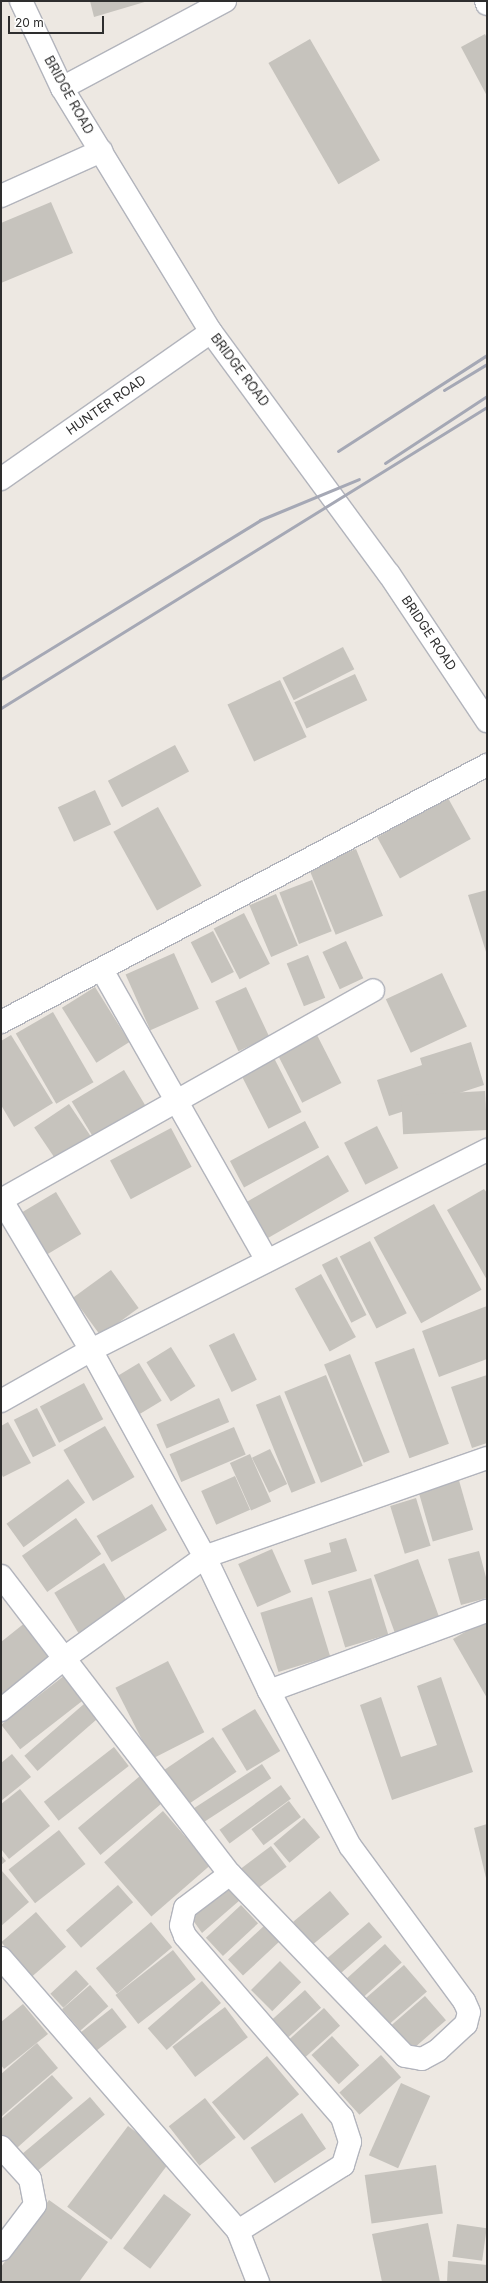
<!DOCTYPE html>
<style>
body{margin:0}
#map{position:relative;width:488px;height:2283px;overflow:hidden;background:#ede8e2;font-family:Inter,sans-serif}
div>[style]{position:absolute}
.building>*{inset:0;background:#c6c3bd;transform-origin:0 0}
.roads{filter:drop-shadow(1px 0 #b2b4bc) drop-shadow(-1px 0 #b2b4bc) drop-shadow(0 1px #b2b4bc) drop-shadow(0 -1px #b2b4bc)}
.minor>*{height:22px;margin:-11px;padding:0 11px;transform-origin:11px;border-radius:11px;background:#fff}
.rail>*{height:3px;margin:-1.5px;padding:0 1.5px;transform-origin:1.5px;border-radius:1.5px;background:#a5a8b5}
span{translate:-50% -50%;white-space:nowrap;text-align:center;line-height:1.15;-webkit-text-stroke:4px #fff;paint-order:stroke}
.street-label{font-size:13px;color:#2e2e2e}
.frame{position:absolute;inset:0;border:2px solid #2e2e2e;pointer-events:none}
.scale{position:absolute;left:8px;top:16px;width:96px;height:18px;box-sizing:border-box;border:2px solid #2e2e2e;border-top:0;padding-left:5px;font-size:12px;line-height:14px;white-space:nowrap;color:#2e2e2e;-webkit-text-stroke:3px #fff;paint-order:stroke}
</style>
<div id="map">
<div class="building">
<i style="clip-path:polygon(90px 1px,148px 1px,94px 17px)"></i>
<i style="clip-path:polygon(485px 34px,487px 38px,487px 96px,461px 47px)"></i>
<i style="left:310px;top:39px;width:140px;height:48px;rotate:60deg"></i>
<i style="clip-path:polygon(51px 202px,73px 253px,1px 283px,1px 223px)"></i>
<i style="left:343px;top:647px;width:25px;height:68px;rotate:63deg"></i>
<i style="left:355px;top:674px;width:29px;height:67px;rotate:65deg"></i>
<i style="left:280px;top:680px;width:63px;height:58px;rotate:65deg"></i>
<i style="left:175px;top:745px;width:30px;height:76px;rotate:62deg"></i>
<i style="left:95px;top:790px;width:38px;height:41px;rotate:65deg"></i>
<i style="left:448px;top:798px;width:47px;height:81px;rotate:61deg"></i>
<i style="left:158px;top:807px;width:90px;height:51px;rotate:61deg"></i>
<i style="left:356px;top:849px;width:72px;height:51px;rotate:68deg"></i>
<i style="left:312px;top:880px;width:55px;height:35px;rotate:69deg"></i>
<i style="clip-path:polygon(487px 890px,487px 955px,468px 895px)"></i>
<i style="left:276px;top:894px;width:56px;height:29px;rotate:67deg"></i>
<i style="left:244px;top:913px;width:57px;height:34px;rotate:63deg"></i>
<i style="left:213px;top:931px;width:46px;height:25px;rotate:63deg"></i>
<i style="left:346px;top:941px;width:41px;height:26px;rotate:65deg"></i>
<i style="left:174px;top:953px;width:61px;height:53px;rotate:66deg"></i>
<i style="left:308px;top:955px;width:46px;height:23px;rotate:68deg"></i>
<i style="left:442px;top:973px;width:59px;height:62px;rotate:65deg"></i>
<i style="left:95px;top:987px;width:65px;height:39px;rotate:58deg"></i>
<i style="left:246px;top:987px;width:55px;height:34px;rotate:65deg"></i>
<i style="left:53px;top:1012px;width:81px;height:43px;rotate:60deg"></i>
<i style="left:316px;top:1033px;width:56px;height:44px;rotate:63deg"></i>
<i style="clip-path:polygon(11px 1035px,53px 1103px,14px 1127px,1px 1105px,1px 1041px)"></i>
<i style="clip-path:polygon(471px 1042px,484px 1085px,389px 1116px,377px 1080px,422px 1065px,420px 1058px)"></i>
<i style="left:272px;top:1054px;width:65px;height:37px;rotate:63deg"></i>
<i style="left:124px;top:1070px;width:45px;height:61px;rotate:59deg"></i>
<i style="left:485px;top:1091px;width:39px;height:84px;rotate:87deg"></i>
<i style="left:69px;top:1104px;width:41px;height:42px;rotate:56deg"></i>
<i style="left:305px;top:1121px;width:30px;height:85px;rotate:62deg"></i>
<i style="left:377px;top:1126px;width:47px;height:37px;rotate:63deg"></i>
<i style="left:171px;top:1128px;width:44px;height:69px;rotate:62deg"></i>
<i style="left:328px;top:1155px;width:42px;height:99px;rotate:60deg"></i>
<i style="clip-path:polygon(484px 1189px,487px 1193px,487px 1280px,447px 1210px)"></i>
<i style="left:56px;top:1192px;width:49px;height:40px;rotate:59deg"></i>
<i style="left:434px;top:1204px;width:98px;height:69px;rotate:61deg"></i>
<i style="left:370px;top:1241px;width:81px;height:34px;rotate:63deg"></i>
<i style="left:337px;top:1257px;width:65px;height:17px;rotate:63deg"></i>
<i style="left:111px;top:1270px;width:47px;height:47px;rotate:54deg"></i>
<i style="left:321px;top:1274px;width:72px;height:30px;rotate:61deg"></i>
<i style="clip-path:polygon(487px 1306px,487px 1359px,439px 1377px,422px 1331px)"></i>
<i style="left:234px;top:1333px;width:52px;height:28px;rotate:64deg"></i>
<i style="left:171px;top:1347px;width:46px;height:29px;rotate:58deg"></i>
<i style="left:414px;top:1348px;width:102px;height:42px;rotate:70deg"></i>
<i style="left:350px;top:1354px;width:106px;height:28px;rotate:68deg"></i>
<i style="left:139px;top:1363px;width:44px;height:28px;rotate:59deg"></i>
<i style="left:326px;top:1375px;width:98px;height:45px;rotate:68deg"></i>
<i style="clip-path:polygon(487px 1375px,487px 1443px,472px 1448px,451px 1387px)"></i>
<i style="left:84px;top:1383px;width:41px;height:50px;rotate:62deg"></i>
<i style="left:280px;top:1395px;width:95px;height:26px;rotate:68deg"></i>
<i style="left:219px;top:1398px;width:26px;height:68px;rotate:67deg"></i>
<i style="left:37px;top:1408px;width:42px;height:26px;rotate:63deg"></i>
<i style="clip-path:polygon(8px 1422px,31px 1463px,3px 1477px,1px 1473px,1px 1426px)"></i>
<i style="left:105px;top:1426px;width:59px;height:48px;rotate:60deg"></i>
<i style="left:234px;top:1427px;width:30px;height:70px;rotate:67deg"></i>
<i style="left:270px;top:1449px;width:39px;height:20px;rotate:64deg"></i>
<i style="left:250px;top:1454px;width:52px;height:22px;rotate:66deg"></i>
<i style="left:235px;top:1476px;width:37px;height:37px;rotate:66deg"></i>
<i style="left:458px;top:1477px;width:55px;height:42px;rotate:74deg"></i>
<i style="left:68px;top:1479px;width:29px;height:76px;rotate:54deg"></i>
<i style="left:416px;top:1498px;width:50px;height:27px;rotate:73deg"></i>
<i style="left:152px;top:1504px;width:30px;height:64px;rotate:60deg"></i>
<i style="left:76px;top:1518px;width:44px;height:66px;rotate:55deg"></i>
<i style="clip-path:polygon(346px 1538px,357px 1571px,312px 1585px,304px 1560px,331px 1552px,329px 1543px)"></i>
<i style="left:272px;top:1549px;width:47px;height:37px;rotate:66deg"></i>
<i style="clip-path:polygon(479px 1551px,487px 1581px,487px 1598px,461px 1605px,448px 1559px)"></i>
<i style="left:418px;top:1559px;width:63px;height:47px;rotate:70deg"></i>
<i style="left:104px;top:1563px;width:50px;height:58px;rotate:59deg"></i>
<i style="left:371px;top:1578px;width:59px;height:45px;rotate:73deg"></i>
<i style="left:312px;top:1597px;width:62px;height:54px;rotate:73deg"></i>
<i style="clip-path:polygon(487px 1619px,487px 1698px,453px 1639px)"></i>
<i style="clip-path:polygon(26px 1622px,54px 1657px,1px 1698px,1px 1642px)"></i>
<i style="left:168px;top:1661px;width:80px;height:59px;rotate:63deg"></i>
<i style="left:65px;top:1675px;width:31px;height:81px;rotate:52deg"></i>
<i style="clip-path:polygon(441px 1677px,473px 1772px,392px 1800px,360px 1705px,381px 1697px,401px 1757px,437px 1745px,417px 1686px)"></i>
<i style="left:84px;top:1704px;width:20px;height:79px;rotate:49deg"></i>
<i style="left:255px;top:1709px;width:49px;height:39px;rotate:59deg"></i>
<i style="left:213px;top:1737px;width:42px;height:59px;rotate:56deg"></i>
<i style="left:114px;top:1747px;width:24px;height:89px;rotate:52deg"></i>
<i style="clip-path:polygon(12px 1754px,31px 1777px,1px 1801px,1px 1763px)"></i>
<i style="left:262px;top:1764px;width:17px;height:83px;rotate:57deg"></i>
<i style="left:140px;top:1776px;width:35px;height:81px;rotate:50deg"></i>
<i style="left:281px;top:1785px;width:17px;height:76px;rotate:54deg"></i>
<i style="clip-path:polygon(20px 1789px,50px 1826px,9px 1859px,1px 1849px,1px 1804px)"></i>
<i style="left:289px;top:1801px;width:20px;height:47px;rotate:53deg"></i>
<i style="left:163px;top:1811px;width:72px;height:78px;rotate:49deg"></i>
<i style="left:304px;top:1818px;width:25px;height:40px;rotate:50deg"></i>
<i style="clip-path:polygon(487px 1824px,487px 1878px,486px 1878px,474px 1828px)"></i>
<i style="left:59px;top:1830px;width:43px;height:64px;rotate:52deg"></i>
<i style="left:271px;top:1846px;width:26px;height:40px;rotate:53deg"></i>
<i style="clip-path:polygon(1px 1855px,6px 1861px,1px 1865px)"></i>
<i style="clip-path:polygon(2px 1871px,29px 1902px,1px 1926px,1px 1872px)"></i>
<i style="clip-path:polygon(225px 1882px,240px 1900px,202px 1933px,190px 1916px)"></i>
<i style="left:118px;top:1885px;width:23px;height:69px;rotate:49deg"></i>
<i style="left:330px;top:1891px;width:30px;height:48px;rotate:50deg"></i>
<i style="left:241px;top:1905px;width:25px;height:48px;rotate:47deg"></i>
<i style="left:36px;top:1912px;width:46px;height:46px;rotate:49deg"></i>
<i style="left:151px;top:1922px;width:33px;height:72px;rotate:50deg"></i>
<i style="left:369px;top:1922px;width:20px;height:55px;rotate:49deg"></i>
<i style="left:266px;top:1924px;width:22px;height:52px;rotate:47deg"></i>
<i style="left:385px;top:1944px;width:25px;height:57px;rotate:48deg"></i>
<i style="left:173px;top:1950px;width:37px;height:73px;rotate:52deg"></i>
<i style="left:280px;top:1961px;width:30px;height:41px;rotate:45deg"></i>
<i style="left:404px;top:1965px;width:35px;height:52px;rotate:49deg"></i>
<i style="left:76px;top:1970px;width:19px;height:35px;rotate:47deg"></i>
<i style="left:202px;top:1981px;width:29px;height:72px;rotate:49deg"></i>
<i style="left:90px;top:1985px;width:28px;height:37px;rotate:49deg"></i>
<i style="left:305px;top:1990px;width:24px;height:49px;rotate:48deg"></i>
<i style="left:425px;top:1996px;width:32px;height:48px;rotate:49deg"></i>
<i style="clip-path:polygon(23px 2004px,48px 2034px,4px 2069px,1px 2065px,1px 2022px)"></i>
<i style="left:225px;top:2007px;width:38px;height:66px;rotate:53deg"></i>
<i style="left:112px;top:2008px;width:24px;height:41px;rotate:52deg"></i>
<i style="left:324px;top:2008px;width:24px;height:51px;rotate:48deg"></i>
<i style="left:332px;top:2036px;width:40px;height:28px;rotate:47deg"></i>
<i style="clip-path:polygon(37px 2043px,58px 2068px,1px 2117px,1px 2074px)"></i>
<i style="left:381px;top:2055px;width:30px;height:56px;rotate:48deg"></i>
<i style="left:267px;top:2056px;width:50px;height:72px;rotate:50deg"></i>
<i style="clip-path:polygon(52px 2075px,73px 2098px,9px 2155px,1px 2146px,1px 2119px)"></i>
<i style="left:401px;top:2083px;width:32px;height:79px;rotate:24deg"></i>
<i style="left:90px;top:2097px;width:23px;height:98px;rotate:50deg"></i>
<i style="left:205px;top:2098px;width:50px;height:46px;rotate:52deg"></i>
<i style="left:302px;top:2113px;width:43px;height:62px;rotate:56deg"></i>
<i style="left:128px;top:2126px;width:55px;height:101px;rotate:37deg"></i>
<i style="left:436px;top:2165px;width:49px;height:72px;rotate:82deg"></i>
<i style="left:164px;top:2194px;width:34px;height:68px;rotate:37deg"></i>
<i style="clip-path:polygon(49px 2200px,108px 2242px,79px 2282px,1px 2282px,1px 2267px)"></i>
<i style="clip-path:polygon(428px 2223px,440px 2282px,382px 2282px,372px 2234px)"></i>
<i style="left:457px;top:2224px;width:30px;height:33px;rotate:8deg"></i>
<i style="clip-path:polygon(448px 2261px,487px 2265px,487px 2282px,447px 2282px)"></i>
</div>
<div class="roads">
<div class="minor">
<i style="left:21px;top:1px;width:96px;rotate:64.8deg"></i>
<i style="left:62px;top:88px;width:286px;rotate:58.6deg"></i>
<i style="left:211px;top:332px;width:300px;rotate:53.7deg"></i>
<i style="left:389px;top:574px;width:177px;rotate:56.3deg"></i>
<i style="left:486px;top:1px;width:3px;rotate:72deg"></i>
<i style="left:62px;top:88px;width:185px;rotate:-28.1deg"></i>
<i style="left:1px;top:196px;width:110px;rotate:-24.2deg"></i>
<i style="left:1px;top:479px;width:256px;rotate:-35deg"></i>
<i style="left:102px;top:970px;width:334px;rotate:60.4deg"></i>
<i style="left:1px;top:1022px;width:550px;rotate:-27.87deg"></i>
<i style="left:1px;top:1199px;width:176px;rotate:59.2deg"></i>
<i style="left:91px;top:1350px;width:236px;rotate:61.2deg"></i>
<i style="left:205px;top:1557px;width:171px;rotate:144.3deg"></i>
<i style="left:66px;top:1657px;width:84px;rotate:140.8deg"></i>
<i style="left:1px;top:1200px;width:427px;rotate:-29.4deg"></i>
<i style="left:1px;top:1401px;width:103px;rotate:-29.5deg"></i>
<i style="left:91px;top:1350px;width:444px;rotate:-26.8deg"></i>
<i style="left:487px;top:1458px;width:299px;rotate:160.7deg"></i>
<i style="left:205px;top:1557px;width:148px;rotate:64.5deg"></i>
<i style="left:269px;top:1691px;width:232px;rotate:-20.2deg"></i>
<i style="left:1px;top:1576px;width:376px;rotate:52.5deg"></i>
<i style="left:230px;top:1874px;width:252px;rotate:46.1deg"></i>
<i style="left:405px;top:2056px;width:17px;rotate:10deg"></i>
<i style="left:422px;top:2059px;width:18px;rotate:-29deg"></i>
<i style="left:438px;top:2050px;width:38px;rotate:-43deg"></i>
<i style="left:466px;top:2024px;width:12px;rotate:-76deg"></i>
<i style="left:469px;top:2012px;width:12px;rotate:-114deg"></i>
<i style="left:464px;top:2001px;width:192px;rotate:-126.3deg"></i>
<i style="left:350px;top:1846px;width:175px;rotate:-117.6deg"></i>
<i style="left:230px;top:1874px;width:56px;rotate:142.9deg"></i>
<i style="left:185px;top:1908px;width:18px;rotate:103deg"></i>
<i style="left:181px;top:1926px;width:11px;rotate:68deg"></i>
<i style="left:185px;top:1936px;width:240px;rotate:49.1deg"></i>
<i style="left:342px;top:2117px;width:26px;rotate:72deg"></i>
<i style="left:350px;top:2142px;width:24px;rotate:107deg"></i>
<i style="left:343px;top:2165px;width:124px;rotate:147.8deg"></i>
<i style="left:1px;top:1958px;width:362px;rotate:49deg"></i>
<i style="left:238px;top:2231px;width:55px;rotate:68.6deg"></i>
<i style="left:1px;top:2147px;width:43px;rotate:47.8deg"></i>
<i style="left:30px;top:2179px;width:26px;rotate:79deg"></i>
<i style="left:35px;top:2205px;width:56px;rotate:127.1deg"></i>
</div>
</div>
<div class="rail">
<i style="left:444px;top:390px;width:50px;rotate:-31.2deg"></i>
<i style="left:338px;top:451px;width:177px;rotate:-32.8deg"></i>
<i style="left:385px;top:463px;width:122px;rotate:-33.3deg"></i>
<i style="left:1px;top:679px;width:304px;rotate:-31.5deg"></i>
<i style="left:260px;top:520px;width:107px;rotate:-22.5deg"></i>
<i style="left:1px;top:708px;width:572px;rotate:-31.77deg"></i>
</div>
<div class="street-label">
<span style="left:69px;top:95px;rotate:61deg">BRIDGE ROAD</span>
<span style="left:240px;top:370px;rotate:53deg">BRIDGE ROAD</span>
<span style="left:106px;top:405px;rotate:-35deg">HUNTER ROAD</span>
<span style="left:429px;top:633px;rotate:56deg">BRIDGE ROAD</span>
</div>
<div class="frame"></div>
<div class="scale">20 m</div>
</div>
